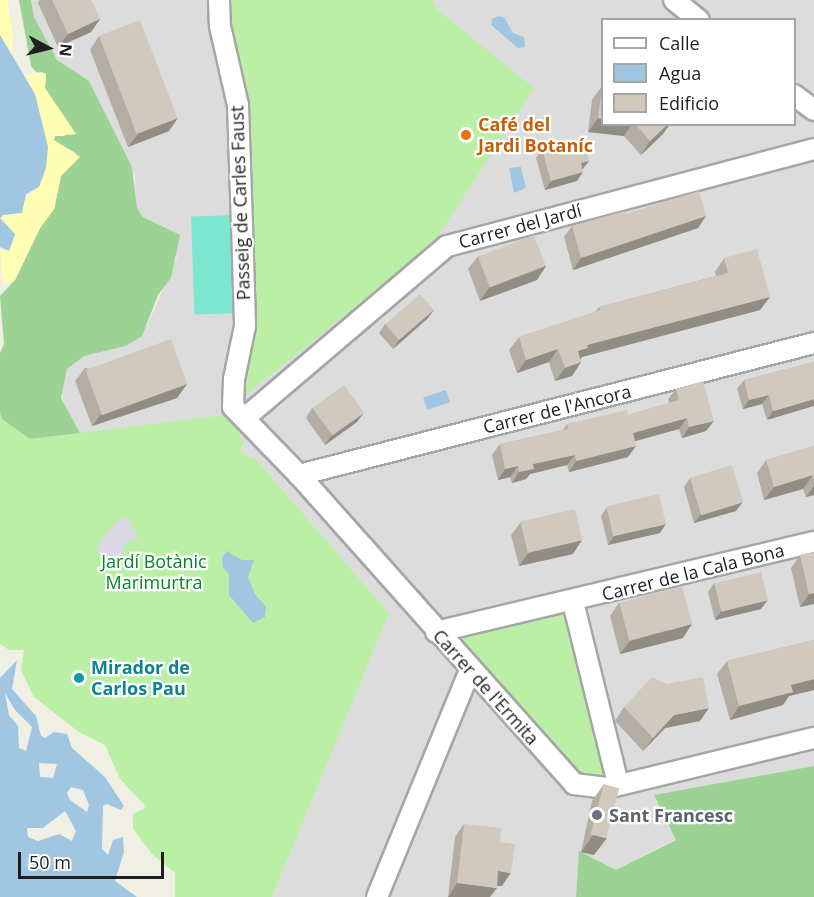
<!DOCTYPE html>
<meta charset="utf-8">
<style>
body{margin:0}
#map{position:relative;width:814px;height:897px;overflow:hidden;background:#f0efe4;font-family:"Open Sans",sans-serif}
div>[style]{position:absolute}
.residential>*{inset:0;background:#dddcdc}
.grass>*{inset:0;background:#bcefa6}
.forest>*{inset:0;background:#9cd395}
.sand>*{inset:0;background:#fffeb3}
.pitch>*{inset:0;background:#7ce6d1;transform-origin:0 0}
.plaza>*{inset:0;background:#dbd8e6}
.water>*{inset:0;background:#a1c6e2;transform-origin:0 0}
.roads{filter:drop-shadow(2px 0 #a6a6a6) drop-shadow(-2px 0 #a6a6a6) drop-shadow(0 2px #a6a6a6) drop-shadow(0 -2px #a6a6a6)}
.minor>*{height:20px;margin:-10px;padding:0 10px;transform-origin:10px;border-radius:10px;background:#fff}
.wall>*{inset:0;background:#b4ada3}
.shaded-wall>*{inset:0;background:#928d84}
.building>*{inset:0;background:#d1c9bd;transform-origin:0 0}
.dots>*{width:16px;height:16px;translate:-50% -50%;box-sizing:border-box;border:3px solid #fff;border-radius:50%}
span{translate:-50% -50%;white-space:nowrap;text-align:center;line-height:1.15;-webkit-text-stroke:4.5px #fff;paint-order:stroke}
.food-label{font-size:18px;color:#c56008;font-weight:700}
.left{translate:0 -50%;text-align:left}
.street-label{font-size:18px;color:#1f1f1f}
.park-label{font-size:18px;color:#038727}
.culture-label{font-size:18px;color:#0d838f;font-weight:700}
.worship-label{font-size:18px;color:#5b616d;font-weight:700}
.legend{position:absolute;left:601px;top:18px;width:195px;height:108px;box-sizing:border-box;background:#fff;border:2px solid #a5a5a5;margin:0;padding:8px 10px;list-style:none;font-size:18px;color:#1f1f1f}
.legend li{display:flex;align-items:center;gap:12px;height:30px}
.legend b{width:30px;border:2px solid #a5a5a5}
.north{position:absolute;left:18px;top:18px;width:60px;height:60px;-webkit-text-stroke:4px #fff;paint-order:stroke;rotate:97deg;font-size:16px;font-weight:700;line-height:24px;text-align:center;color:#1f1f1f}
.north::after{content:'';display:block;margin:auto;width:21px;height:27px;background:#1f1f1f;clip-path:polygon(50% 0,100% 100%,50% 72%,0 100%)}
.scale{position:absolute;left:18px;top:852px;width:146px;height:27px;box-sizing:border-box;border:3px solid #1f1f1f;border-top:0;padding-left:8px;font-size:18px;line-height:21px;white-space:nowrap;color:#1f1f1f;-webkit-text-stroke:4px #fff;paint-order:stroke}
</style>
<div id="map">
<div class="residential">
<i style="clip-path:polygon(evenodd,31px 0,225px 0,244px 102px,252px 223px,253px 344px,244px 387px,438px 10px,433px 0,814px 0,814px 766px,654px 796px,676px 839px,616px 870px,580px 852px,576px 897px,272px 897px,388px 612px,256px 459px,241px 453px,243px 446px,230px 414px,80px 433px,64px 408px,61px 388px,67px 369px,83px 356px,126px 346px,147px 326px,177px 257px,136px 208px,135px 176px,94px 91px,89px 81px,64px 66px,51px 52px,34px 17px,31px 0,602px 20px,794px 20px,794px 124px,602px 124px,602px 20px)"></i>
</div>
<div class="grass">
<i style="clip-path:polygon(225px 0,433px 0,438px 10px,534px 88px,433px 244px,242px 398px,253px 344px,252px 223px,244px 102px,228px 47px)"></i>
<i style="clip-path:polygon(0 412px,3px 419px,30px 439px,230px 414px,243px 442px,241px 453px,256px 459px,389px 613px,272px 897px,175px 897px,175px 873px,152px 854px,133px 829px,133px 814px,145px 808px,144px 804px,120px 779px,105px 745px,79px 732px,34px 697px,21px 670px,24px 650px,9px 650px,0 644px)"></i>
<i style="clip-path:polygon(573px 602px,618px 784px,574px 784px,436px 632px)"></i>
</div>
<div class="forest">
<i style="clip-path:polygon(19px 0,31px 0,34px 17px,57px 60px,89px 81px,132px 167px,137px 208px,143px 217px,180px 235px,171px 278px,158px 295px,142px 336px,126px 346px,84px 356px,67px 369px,61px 398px,80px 433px,30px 439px,2px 419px,0 412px,0 353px,4px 344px,0 296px,15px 280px,40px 228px,54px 209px,61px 176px,76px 153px,53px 140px,55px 136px,65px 136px,63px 118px,45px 88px,46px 74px,36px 72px,31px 66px)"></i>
<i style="clip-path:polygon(814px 766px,814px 897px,576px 897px,579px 851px,616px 870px,676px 840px,654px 795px)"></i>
</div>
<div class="sand">
<i style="clip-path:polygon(0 0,7px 0,13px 34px,12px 53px,0 35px)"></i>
<i style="clip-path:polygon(42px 72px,46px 74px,45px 88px,76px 134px,55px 136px,54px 140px,80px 157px,61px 176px,54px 209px,40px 228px,15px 280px,3px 284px,0 248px,4px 251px,14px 244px,15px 234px,0 219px,35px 190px,46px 168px,47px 142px,26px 76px)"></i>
</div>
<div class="pitch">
<i style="left:236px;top:215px;width:98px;height:45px;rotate:88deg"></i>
</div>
<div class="plaza">
<i style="clip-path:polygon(128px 518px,138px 538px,126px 542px,121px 564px,106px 564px,97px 551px,103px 537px,120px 519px)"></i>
</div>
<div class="water">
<i style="clip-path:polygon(498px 16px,504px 17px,513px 33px,524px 37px,525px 47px,518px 48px,491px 25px,492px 19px)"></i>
<i style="clip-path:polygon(0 35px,35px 94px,48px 147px,46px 168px,39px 187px,26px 194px,22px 213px,3px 215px,0 218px,15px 234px,9px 251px,0 247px)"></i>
<i style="clip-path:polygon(521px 167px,526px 188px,514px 193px,509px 168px)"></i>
<i style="left:446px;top:390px;width:13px;height:24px;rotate:72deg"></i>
<i style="clip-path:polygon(227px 551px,242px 560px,254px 560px,248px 577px,255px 594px,266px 607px,265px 617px,253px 623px,229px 595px,229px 574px,223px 568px,222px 557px)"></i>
<i style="clip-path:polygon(evenodd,17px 660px,12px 689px,36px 716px,41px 736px,45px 738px,54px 732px,67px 734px,72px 748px,105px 777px,124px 806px,121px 810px,107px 804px,103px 806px,102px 849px,108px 855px,113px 840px,123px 837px,124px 852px,115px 881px,137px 897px,0 897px,0 678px,17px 660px,5px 693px,15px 710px,32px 727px,26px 751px,19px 748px,18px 726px,9px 715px,5px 693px,17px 660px,39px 763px,57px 764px,53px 778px,40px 777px,39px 763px,17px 660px,71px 787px,83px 790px,89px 805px,87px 812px,70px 800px,67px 793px,71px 787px,17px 660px,65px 811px,76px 831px,72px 841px,59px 834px,38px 841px,28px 837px,27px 828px,43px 828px,65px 811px)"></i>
</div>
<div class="roads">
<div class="minor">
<i style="left:219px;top:0;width:26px;rotate:88deg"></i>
<i style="left:220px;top:26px;width:81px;rotate:77.2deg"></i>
<i style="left:238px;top:105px;width:118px;rotate:88.1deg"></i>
<i style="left:242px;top:223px;width:103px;rotate:88.3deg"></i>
<i style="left:245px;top:326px;width:54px;rotate:101.7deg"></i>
<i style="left:234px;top:379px;width:28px;rotate:92deg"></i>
<i style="left:233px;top:407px;width:95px;rotate:45.9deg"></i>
<i style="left:299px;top:475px;width:414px;rotate:48.3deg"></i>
<i style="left:574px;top:784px;width:33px;rotate:7deg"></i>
<i style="left:607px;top:788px;width:213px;rotate:-13.6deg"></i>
<i style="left:674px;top:0;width:32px;rotate:39deg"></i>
<i style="left:794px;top:95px;width:25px;rotate:37deg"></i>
<i style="left:246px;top:417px;width:264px;rotate:-40.4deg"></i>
<i style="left:447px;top:246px;width:380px;rotate:-14.8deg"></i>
<i style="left:299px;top:475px;width:532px;rotate:-14.38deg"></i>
<i style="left:573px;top:602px;width:187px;rotate:76.1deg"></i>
<i style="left:436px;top:632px;width:389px;rotate:-13.4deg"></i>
<i style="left:377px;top:897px;width:245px;rotate:-67.7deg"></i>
</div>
</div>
<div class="wall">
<i style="clip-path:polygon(40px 0,91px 0,100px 19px,91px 32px,58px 47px,38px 3px)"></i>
<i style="clip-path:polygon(99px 36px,169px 131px,128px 147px,90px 50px)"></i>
<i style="clip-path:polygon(602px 86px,603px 124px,670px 124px,663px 134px,641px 155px,624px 136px,588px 132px,592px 100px)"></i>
<i style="clip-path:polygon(542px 149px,589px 161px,582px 169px,577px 181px,545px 190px,536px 158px)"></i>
<i style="clip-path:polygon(626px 214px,706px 216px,698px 228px,573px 270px,564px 237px,572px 226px)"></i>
<i style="clip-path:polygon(478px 256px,546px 266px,537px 280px,480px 301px,468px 269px)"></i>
<i style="clip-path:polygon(724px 258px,770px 297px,760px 310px,582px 357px,580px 359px,581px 362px,572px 376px,555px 381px,549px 362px,517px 373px,509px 350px,519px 337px,595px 312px,599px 307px,716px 276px,715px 272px)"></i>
<i style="clip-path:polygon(434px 310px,427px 319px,393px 349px,379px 333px,385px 324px)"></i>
<i style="clip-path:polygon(814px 362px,767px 420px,762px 404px,743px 409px,737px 389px,744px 380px)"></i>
<i style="clip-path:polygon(85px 368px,187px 384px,177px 398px,92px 426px,75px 381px)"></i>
<i style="clip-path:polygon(676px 389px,706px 431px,682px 438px,679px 429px,635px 441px,628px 457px,569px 472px,567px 465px,530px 474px,526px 479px,512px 483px,510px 477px,498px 480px,492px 455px,500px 444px,563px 430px,567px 424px,628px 415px,669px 403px,668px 399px)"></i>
<i style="clip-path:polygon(312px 408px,357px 422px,325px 445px,306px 418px)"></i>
<i style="clip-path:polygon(814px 446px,814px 495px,806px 497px,803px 489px,764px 500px,757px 473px,766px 460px)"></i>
<i style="clip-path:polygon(690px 478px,736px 511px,694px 523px,684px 487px)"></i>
<i style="clip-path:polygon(607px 507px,660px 533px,608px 545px,601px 516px)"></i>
<i style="clip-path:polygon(521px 522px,573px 554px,519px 566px,511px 535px)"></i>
<i style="clip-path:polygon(814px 552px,814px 604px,800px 607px,791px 568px,800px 555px)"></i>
<i style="clip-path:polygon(714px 583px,761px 609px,715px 620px,708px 592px)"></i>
<i style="clip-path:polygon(619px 603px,683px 638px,620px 654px,610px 616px)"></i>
<i style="clip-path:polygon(814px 640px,814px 690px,789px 696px,783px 705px,730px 720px,717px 674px,727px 661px)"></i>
<i style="clip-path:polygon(624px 707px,700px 721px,665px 728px,643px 751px,615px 721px)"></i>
<i style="clip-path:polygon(604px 784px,594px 855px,581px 852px,592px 801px)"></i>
<i style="clip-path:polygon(464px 824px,500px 842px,502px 886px,497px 886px,448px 897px,455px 837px)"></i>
</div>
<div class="shaded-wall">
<i style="clip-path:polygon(100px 19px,91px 32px,58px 47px,68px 34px)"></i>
<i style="clip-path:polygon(178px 118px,169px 131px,128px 147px,138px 134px)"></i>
<i style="clip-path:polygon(598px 118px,603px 119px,603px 124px,632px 124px,624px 136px,588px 132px)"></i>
<i style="clip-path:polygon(668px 124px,670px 124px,663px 134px,641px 155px,650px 141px)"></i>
<i style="clip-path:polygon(589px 161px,582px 170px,581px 163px)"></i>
<i style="clip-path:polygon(583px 172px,577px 181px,545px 190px,551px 181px)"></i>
<i style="clip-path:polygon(706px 216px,698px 228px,573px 270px,581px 258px)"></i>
<i style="clip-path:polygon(546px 266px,537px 280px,480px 301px,489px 288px)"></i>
<i style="clip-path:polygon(770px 297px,760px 310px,582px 357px,579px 361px,578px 351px,587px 345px)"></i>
<i style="clip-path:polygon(434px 310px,427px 319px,393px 349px,399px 340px)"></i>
<i style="clip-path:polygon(558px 349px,549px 362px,517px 373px,526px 360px)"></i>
<i style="clip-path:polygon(581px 362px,572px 376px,555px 381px,565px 368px)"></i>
<i style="clip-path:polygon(187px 384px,177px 398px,92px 426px,102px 413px)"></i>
<i style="clip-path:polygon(769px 395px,762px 404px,743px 409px,749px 400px)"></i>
<i style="clip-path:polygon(814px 399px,814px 406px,767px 420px,773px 411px)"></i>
<i style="clip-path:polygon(364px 413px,357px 422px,325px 445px,331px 436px)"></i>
<i style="clip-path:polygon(687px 418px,679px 429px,625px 444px,633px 433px)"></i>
<i style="clip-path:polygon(714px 421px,706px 431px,682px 438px,689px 427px)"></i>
<i style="clip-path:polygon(636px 446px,628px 457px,569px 472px,576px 461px)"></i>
<i style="clip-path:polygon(575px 455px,567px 465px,530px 474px,526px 479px,512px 483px,519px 472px,533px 464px)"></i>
<i style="clip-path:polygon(518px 466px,510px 477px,498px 480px,505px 469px)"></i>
<i style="clip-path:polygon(813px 475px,803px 489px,764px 500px,774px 487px)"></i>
<i style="clip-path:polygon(814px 486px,814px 495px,806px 497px)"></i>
<i style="clip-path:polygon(743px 502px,736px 511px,694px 523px,701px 514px)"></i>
<i style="clip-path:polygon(666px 524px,660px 533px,608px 545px,614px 536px)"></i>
<i style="clip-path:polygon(582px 540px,573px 554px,519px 566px,528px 553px)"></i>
<i style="clip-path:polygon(814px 593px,814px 604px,800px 607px,809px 594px)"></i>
<i style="clip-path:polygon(768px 600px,761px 609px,715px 620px,721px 611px)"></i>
<i style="clip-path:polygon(692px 624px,683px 638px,620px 654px,630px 641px)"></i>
<i style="clip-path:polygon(814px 679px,814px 690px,789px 696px,783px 705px,730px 720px,739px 706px,791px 685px)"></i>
<i style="clip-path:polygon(709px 708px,700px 721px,665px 728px,643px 751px,653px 738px,674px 715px)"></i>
<i style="clip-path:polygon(593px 835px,607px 838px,594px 855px,581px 852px)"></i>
<i style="clip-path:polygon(498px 871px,511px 873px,502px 886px,489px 885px)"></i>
<i style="clip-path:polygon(457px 883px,497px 888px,490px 897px,448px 897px)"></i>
</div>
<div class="building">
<i style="clip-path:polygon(52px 0,91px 0,100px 19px,68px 34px)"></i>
<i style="left:140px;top:20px;width:105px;height:44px;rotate:69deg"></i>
<i style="clip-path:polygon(602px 86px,603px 86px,603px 119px,598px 118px)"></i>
<i style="clip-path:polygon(635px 124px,668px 124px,650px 141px)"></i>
<i style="clip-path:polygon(582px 138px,589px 161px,581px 163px,583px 172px,551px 181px,542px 149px)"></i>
<i style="clip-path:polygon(699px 191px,706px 216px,581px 258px,572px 226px,625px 211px,626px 214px)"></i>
<i style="left:534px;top:235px;width:33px;height:60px;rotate:69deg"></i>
<i style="clip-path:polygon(757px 249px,770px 297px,587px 345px,588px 348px,578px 351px,581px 362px,565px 368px,558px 349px,526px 360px,519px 337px,600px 310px,599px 307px,728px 273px,724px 258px)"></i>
<i style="left:420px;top:294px;width:21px;height:46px;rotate:49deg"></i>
<i style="left:171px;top:339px;width:48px;height:91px;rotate:70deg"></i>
<i style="clip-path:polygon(814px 362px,814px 399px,773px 411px,769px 395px,749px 400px,744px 380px)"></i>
<i style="clip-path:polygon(703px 381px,714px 421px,689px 427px,687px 418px,633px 433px,636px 446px,576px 461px,575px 455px,533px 464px,534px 469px,519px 472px,518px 466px,505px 469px,500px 444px,568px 429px,567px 424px,627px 410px,628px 415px,679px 400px,676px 389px)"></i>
<i style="left:344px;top:385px;width:34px;height:39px;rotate:54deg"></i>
<i style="clip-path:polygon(814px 446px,814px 480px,813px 475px,774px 487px,766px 460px)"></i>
<i style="left:732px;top:465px;width:39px;height:44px;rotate:73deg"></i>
<i style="left:659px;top:494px;width:31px;height:54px;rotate:77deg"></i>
<i style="left:575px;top:509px;width:32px;height:56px;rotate:77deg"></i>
<i style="clip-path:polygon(814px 552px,814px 593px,809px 594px,800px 555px)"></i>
<i style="left:761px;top:572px;width:29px;height:48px;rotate:76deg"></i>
<i style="left:682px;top:586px;width:39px;height:65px;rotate:75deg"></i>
<i style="clip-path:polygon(814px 640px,814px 679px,791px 685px,793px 692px,739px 706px,727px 661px)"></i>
<i style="clip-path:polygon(652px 677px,667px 684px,703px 677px,709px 708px,674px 715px,653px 738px,624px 707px)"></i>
<i style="left:604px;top:784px;width:16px;height:52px;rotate:15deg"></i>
<i style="clip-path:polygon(464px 824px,501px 828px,500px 842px,515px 844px,511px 873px,498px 871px,497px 888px,457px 883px)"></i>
</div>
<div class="dots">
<i style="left:466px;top:135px;background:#e8710a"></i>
<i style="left:79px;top:678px;background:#0f9aa8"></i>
<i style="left:597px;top:815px;background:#6b7280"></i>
</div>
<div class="food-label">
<span class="left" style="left:478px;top:135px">Café del<br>Jardi Botaníc</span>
</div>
<div class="street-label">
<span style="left:240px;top:203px;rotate:-92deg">Passeig de Carles Faust</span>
<span style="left:520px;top:226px;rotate:-15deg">Carrer del Jardí</span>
<span style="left:557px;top:409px;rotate:-14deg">Carrer de l'Ancora</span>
<span style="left:693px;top:572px;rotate:-14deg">Carrer de la Cala Bona</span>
<span style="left:486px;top:687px;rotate:48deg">Carrer de l'Ermita</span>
</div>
<div class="park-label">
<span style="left:154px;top:572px">Jardí Botànic<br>Marimurtra</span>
</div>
<div class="culture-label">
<span class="left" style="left:91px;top:678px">Mirador de<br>Carlos Pau</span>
</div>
<div class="worship-label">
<span class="left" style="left:609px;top:815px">Sant Francesc</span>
</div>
<ul class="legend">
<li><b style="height:8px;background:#fff"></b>Calle</li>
<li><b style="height:16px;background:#a1c6e2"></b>Agua</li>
<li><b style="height:16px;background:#d1c9bd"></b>Edificio</li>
</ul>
<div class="north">N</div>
<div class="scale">50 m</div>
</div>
